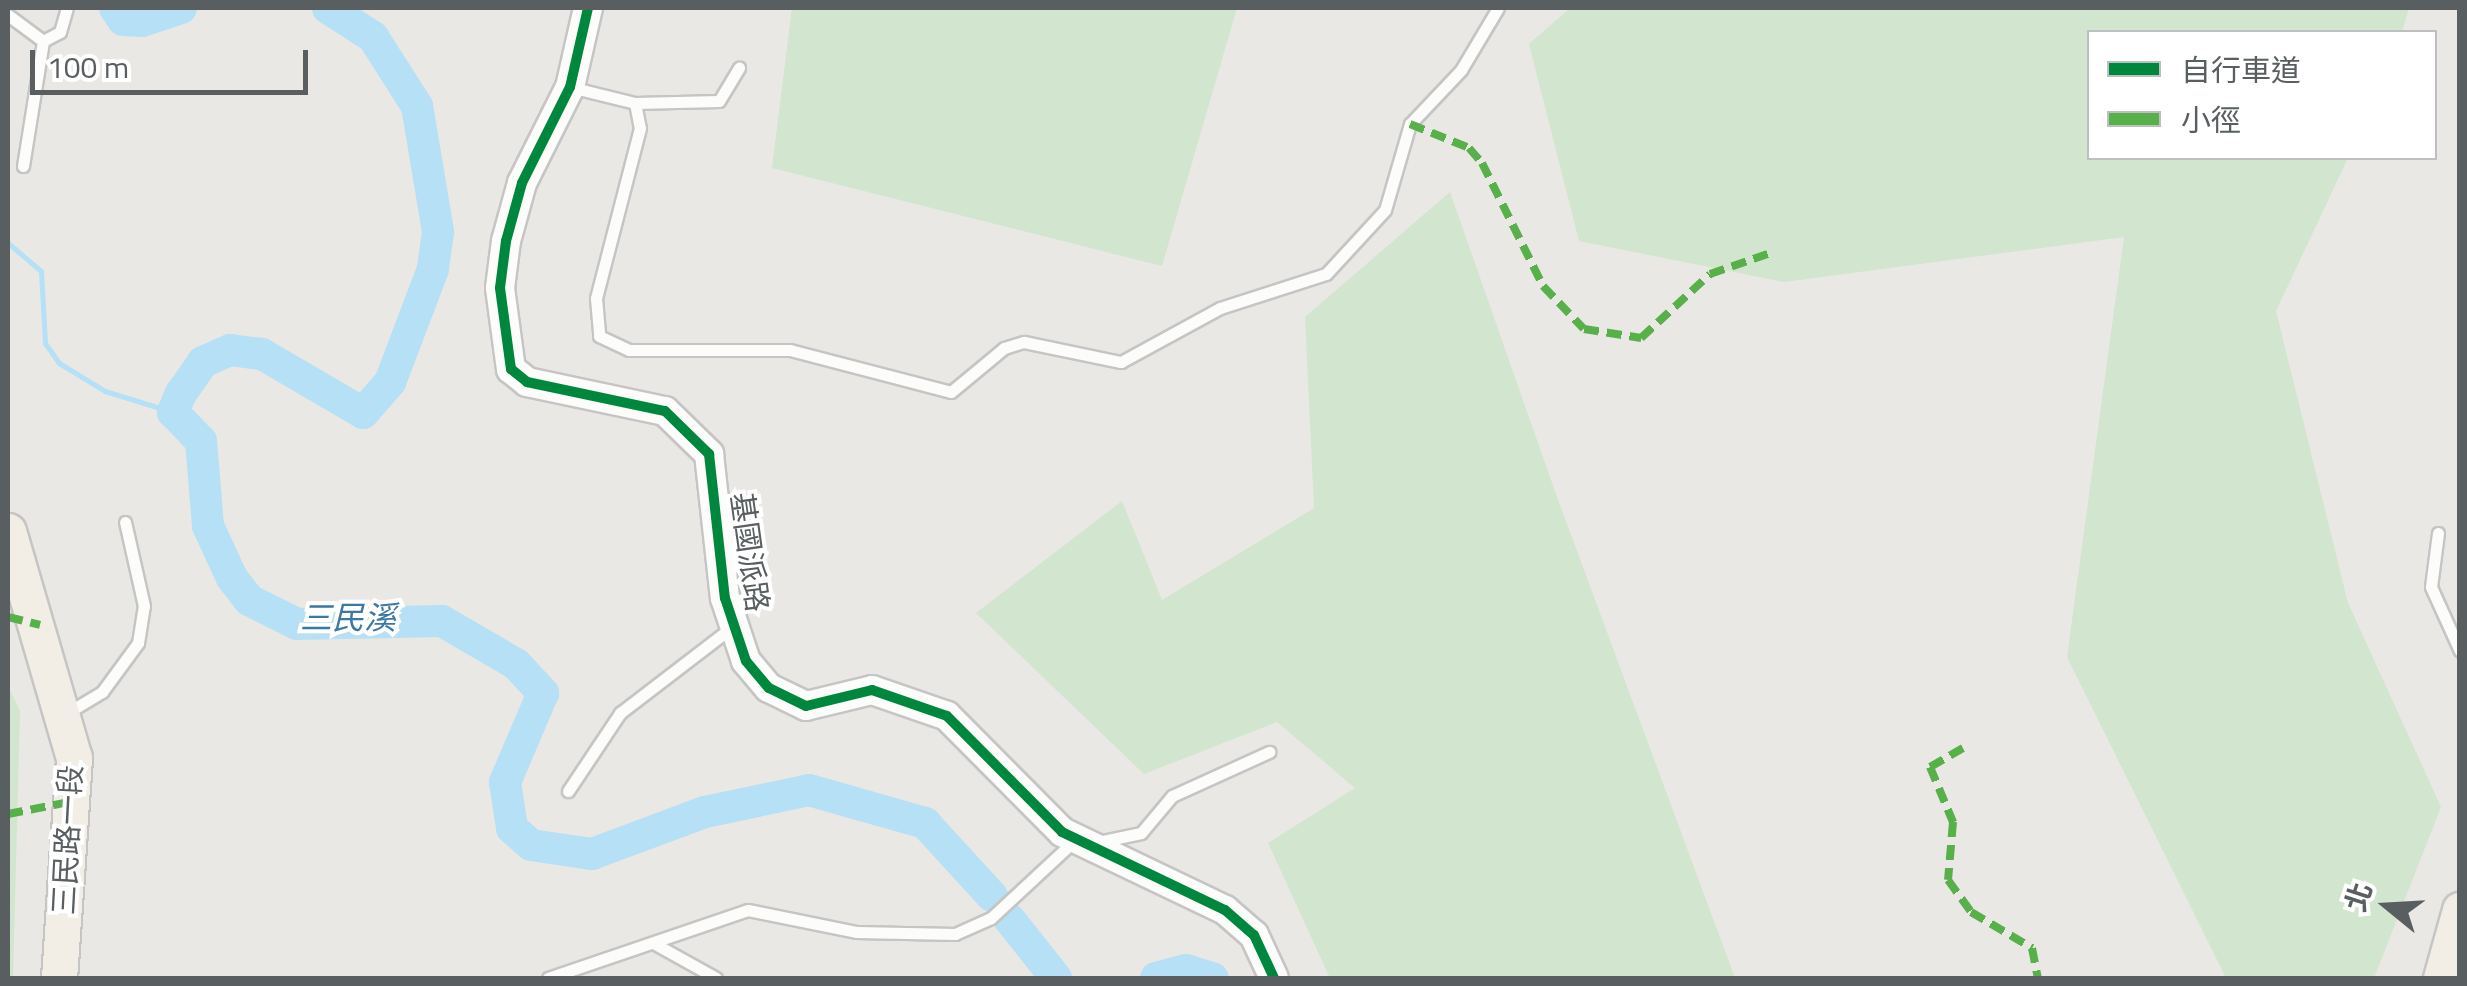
<!DOCTYPE html>
<meta charset="utf-8">
<style>
body{margin:0}
#map{position:relative;width:2467px;height:986px;overflow:hidden;background:#e9e8e4;font-family:"Titillium Web","Noto Sans TC",sans-serif}
div>[style]{position:absolute}
.green>*{inset:0;background:#d2e5cf}
.stream>*{height:5px;margin:-2.5px;padding:0 2.5px;transform-origin:2.5px;border-radius:2.5px;background:#b6e0f5}
.river>*{height:32px;margin:-16px;padding:0 16px;transform-origin:16px;border-radius:16px;background:#b6e0f5}
.roads{filter:drop-shadow(2px 0 #c5c5c5) drop-shadow(-2px 0 #c5c5c5) drop-shadow(0 2px #c5c5c5) drop-shadow(0 -2px #c5c5c5)}
.service>*{height:11px;margin:-5.5px;padding:0 5.5px;transform-origin:5.5px;border-radius:5.5px;background:#fcfcfb}
.tertiary>*{height:28px;margin:-14px;padding:0 14px;transform-origin:14px;border-radius:14px;background:#fcfcfb}
.primary>*{height:35px;margin:-17.5px;padding:0 17.5px;transform-origin:17.5px;border-radius:17.5px;background:#f2eee6}
.quiet>*{height:8px;margin-top:-4px;transform-origin:0;background:repeating-linear-gradient(90deg,#58b04a 0 15px,transparent 0 23px)}
.cycleway>*{height:10px;margin:-5px;padding:0 5px;transform-origin:5px;border-radius:5px;background:#00873e}
span{translate:-50% -50%;white-space:nowrap;text-align:center;line-height:1.15;-webkit-text-stroke:8px #fff;paint-order:stroke}
.street-label{font-size:30px;color:#595e61}
.water-label{font-size:32px;color:#3c78a4;font-style:italic}
.frame{position:absolute;inset:0;border:10px solid #595e61;pointer-events:none}
.legend{position:absolute;left:2087px;top:30px;width:350px;height:130px;box-sizing:border-box;background:#fff;border:2px solid #bdbfc0;margin:0;padding:12px 18px;list-style:none;font-size:30px;color:#595e61}
.legend li{display:flex;align-items:center;gap:20px;height:50px}
.legend b{width:50px;border:2px solid #bdbfc0}
.north{position:absolute;left:2337px;top:856px;width:100px;height:100px;-webkit-text-stroke:8px #fff;paint-order:stroke;rotate:288deg;font-size:28px;font-weight:700;line-height:40px;text-align:center;color:#595e61}
.north::after{content:'';display:block;margin:auto;width:35px;height:45px;background:#595e61;clip-path:polygon(50% 0,100% 100%,50% 72%,0 100%)}
.scale{position:absolute;left:30px;top:50px;width:278px;height:45px;box-sizing:border-box;border:5px solid #595e61;border-top:0;padding-left:12px;font-size:30px;line-height:35px;white-space:nowrap;color:#595e61;-webkit-text-stroke:8px #fff;paint-order:stroke}
</style>
<div id="map">
<div class="green">
<i style="clip-path:polygon(792px 8px,1237px 8px,1162px 266px,772px 168px)"></i>
<i style="clip-path:polygon(1570px 8px,2409px 8px,2402px 32px,2090px 32px,2090px 158px,2348px 158px,2276px 311px,2348px 603px,2441px 807px,2374px 978px,2226px 978px,2067px 657px,2124px 237px,1784px 282px,1579px 241px,1529px 44px)"></i>
<i style="clip-path:polygon(1450px 192px,1557px 497px,1735px 978px,1330px 978px,1268px 843px,1355px 788px,1277px 722px,1144px 774px,976px 613px,1122px 501px,1162px 600px,1314px 508px,1305px 317px)"></i>
<i style="clip-path:polygon(8px 686px,20px 711px,13px 978px,8px 978px)"></i>
</div>
<div class="stream">
<i style="left:8px;top:243px;width:43px;rotate:40.3deg"></i>
<i style="left:41px;top:271px;width:72px;rotate:86.8deg"></i>
<i style="left:45px;top:343px;width:24px;rotate:55deg"></i>
<i style="left:59px;top:363px;width:54px;rotate:31.3deg"></i>
<i style="left:105px;top:391px;width:71px;rotate:17.2deg"></i>
</div>
<div class="river">
<i style="left:115px;top:8px;width:14px;rotate:56deg"></i>
<i style="left:123px;top:20px;width:19px;rotate:3deg"></i>
<i style="left:142px;top:21px;width:41px;rotate:-18.4deg"></i>
<i style="left:328px;top:8px;width:54px;rotate:32.8deg"></i>
<i style="left:373px;top:37px;width:82px;rotate:57.5deg"></i>
<i style="left:417px;top:106px;width:128px;rotate:80.5deg"></i>
<i style="left:438px;top:232px;width:37px;rotate:98deg"></i>
<i style="left:433px;top:269px;width:121px;rotate:110.8deg"></i>
<i style="left:390px;top:382px;width:41px;rotate:131.1deg"></i>
<i style="left:363px;top:413px;width:117px;rotate:-149.7deg"></i>
<i style="left:262px;top:354px;width:32px;rotate:-173deg"></i>
<i style="left:230px;top:350px;width:30px;rotate:156deg"></i>
<i style="left:203px;top:362px;width:38px;rotate:125deg"></i>
<i style="left:181px;top:393px;width:21px;rotate:113deg"></i>
<i style="left:173px;top:412px;width:40px;rotate:46deg"></i>
<i style="left:201px;top:441px;width:85px;rotate:85.3deg"></i>
<i style="left:208px;top:526px;width:57px;rotate:65.2deg"></i>
<i style="left:232px;top:578px;width:28px;rotate:52deg"></i>
<i style="left:249px;top:600px;width:54px;rotate:26.6deg"></i>
<i style="left:297px;top:624px;width:145px;rotate:-1.2deg"></i>
<i style="left:442px;top:621px;width:86px;rotate:30.2deg"></i>
<i style="left:516px;top:664px;width:40px;rotate:47deg"></i>
<i style="left:543px;top:693px;width:97px;rotate:113.1deg"></i>
<i style="left:505px;top:782px;width:47px;rotate:81.3deg"></i>
<i style="left:512px;top:828px;width:25px;rotate:42deg"></i>
<i style="left:531px;top:845px;width:62px;rotate:8.4deg"></i>
<i style="left:592px;top:854px;width:121px;rotate:-20.4deg"></i>
<i style="left:705px;top:812px;width:106px;rotate:-11.9deg"></i>
<i style="left:809px;top:790px;width:121px;rotate:15.9deg"></i>
<i style="left:925px;top:823px;width:99px;rotate:47.5deg"></i>
<i style="left:1010px;top:920px;width:74px;rotate:51.6deg"></i>
<i style="left:1156px;top:978px;width:31px;rotate:-15deg"></i>
<i style="left:1186px;top:970px;width:28px;rotate:17deg"></i>
</div>
<div class="roads">
<div class="service">
<i style="left:8px;top:15px;width:44px;rotate:36.6deg"></i>
<i style="left:43px;top:41px;width:19px;rotate:-28deg"></i>
<i style="left:60px;top:32px;width:25px;rotate:-74deg"></i>
<i style="left:570px;top:87px;width:67px;rotate:13.8deg"></i>
<i style="left:635px;top:103px;width:25px;rotate:79deg"></i>
<i style="left:640px;top:128px;width:176px;rotate:104.5deg"></i>
<i style="left:596px;top:298px;width:38px;rotate:85deg"></i>
<i style="left:599px;top:336px;width:33px;rotate:25deg"></i>
<i style="left:629px;top:350px;width:161px"></i>
<i style="left:790px;top:350px;width:166px;rotate:14.6deg"></i>
<i style="left:951px;top:392px;width:69px;rotate:-39.7deg"></i>
<i style="left:1004px;top:348px;width:21px;rotate:-17deg"></i>
<i style="left:1024px;top:342px;width:99px;rotate:11.7deg"></i>
<i style="left:1121px;top:362px;width:113px;rotate:-28.6deg"></i>
<i style="left:1220px;top:308px;width:111px;rotate:-17.8deg"></i>
<i style="left:1326px;top:274px;width:87px;rotate:-47.3deg"></i>
<i style="left:1385px;top:210px;width:90px;rotate:-73.8deg"></i>
<i style="left:1410px;top:124px;width:74px;rotate:-46.6deg"></i>
<i style="left:1461px;top:70px;width:72px;rotate:-59.2deg"></i>
<i style="left:635px;top:103px;width:84px;rotate:-1.4deg"></i>
<i style="left:719px;top:101px;width:39px;rotate:-59deg"></i>
<i style="left:23px;top:166px;width:127px;rotate:-80.9deg"></i>
<i style="left:2438px;top:533px;width:54px;rotate:97.4deg"></i>
<i style="left:2431px;top:587px;width:70px;rotate:65.6deg"></i>
<i style="left:67px;top:713px;width:41px;rotate:-31deg"></i>
<i style="left:102px;top:692px;width:61px;rotate:-53.7deg"></i>
<i style="left:138px;top:643px;width:37px;rotate:-81deg"></i>
<i style="left:144px;top:606px;width:86px;rotate:-102.7deg"></i>
<i style="left:568px;top:791px;width:94px;rotate:-56.3deg"></i>
<i style="left:620px;top:713px;width:141px;rotate:-37.5deg"></i>
<i style="left:1098px;top:842px;width:44px;rotate:-11.8deg"></i>
<i style="left:1141px;top:833px;width:48px;rotate:-50deg"></i>
<i style="left:1172px;top:796px;width:107px;rotate:-24.4deg"></i>
<i style="left:655px;top:944px;width:70px;rotate:29.1deg"></i>
<i style="left:548px;top:978px;width:211px;rotate:-18.8deg"></i>
<i style="left:748px;top:910px;width:110px;rotate:11.5deg"></i>
<i style="left:856px;top:932px;width:99px;rotate:1.2deg"></i>
<i style="left:955px;top:934px;width:39px;rotate:-24deg"></i>
<i style="left:991px;top:918px;width:115px;rotate:-42.9deg"></i>
</div>
<div class="tertiary">
<i style="left:588px;top:8px;width:81px;rotate:102.8deg"></i>
<i style="left:570px;top:87px;width:107px;rotate:116.6deg"></i>
<i style="left:522px;top:183px;width:60px;rotate:105.4deg"></i>
<i style="left:506px;top:241px;width:47px;rotate:97.3deg"></i>
<i style="left:500px;top:288px;width:82px;rotate:82.3deg"></i>
<i style="left:511px;top:369px;width:21px;rotate:39deg"></i>
<i style="left:527px;top:382px;width:141px;rotate:11.9deg"></i>
<i style="left:665px;top:411px;width:62px;rotate:44.3deg"></i>
<i style="left:709px;top:454px;width:145px;rotate:83.7deg"></i>
<i style="left:725px;top:598px;width:66px;rotate:71.6deg"></i>
<i style="left:746px;top:661px;width:35px;rotate:50deg"></i>
<i style="left:769px;top:688px;width:41px;rotate:25.9deg"></i>
<i style="left:806px;top:706px;width:68px;rotate:-13.6deg"></i>
<i style="left:872px;top:690px;width:79px;rotate:19.1deg"></i>
<i style="left:947px;top:716px;width:163px;rotate:45.2deg"></i>
<i style="left:1062px;top:832px;width:181px;rotate:25.6deg"></i>
<i style="left:1225px;top:910px;width:38px;rotate:41deg"></i>
<i style="left:1254px;top:935px;width:47px;rotate:65.1deg"></i>
</div>
<div class="primary">
<i style="left:8px;top:531px;width:236px;rotate:73.8deg"></i>
<i style="left:74px;top:758px;width:221px;rotate:93.9deg"></i>
<i style="left:2441px;top:978px;width:71px;rotate:-74.4deg"></i>
</div>
</div>
<div class="quiet">
<i style="left:1410px;top:124px;width:64px;rotate:22.1deg"></i>
<i style="left:1469px;top:148px;width:20px;rotate:49deg"></i>
<i style="left:1482px;top:163px;width:137px;rotate:63.6deg"></i>
<i style="left:1543px;top:286px;width:59px;rotate:46.4deg"></i>
<i style="left:1584px;top:329px;width:58px;rotate:9deg"></i>
<i style="left:1641px;top:338px;width:94px;rotate:-42.8deg"></i>
<i style="left:1710px;top:274px;width:67px;rotate:-19.2deg"></i>
<i style="left:8px;top:617px;width:33px;rotate:14deg"></i>
<i style="left:1963px;top:748px;width:38px;rotate:150deg"></i>
<i style="left:1930px;top:767px;width:60px;rotate:67.3deg"></i>
<i style="left:1953px;top:822px;width:58px;rotate:94.9deg"></i>
<i style="left:1948px;top:880px;width:39px;rotate:54deg"></i>
<i style="left:1971px;top:912px;width:71px;rotate:30.5deg"></i>
<i style="left:2032px;top:948px;width:31px;rotate:79deg"></i>
<i style="left:8px;top:814px;width:67px;rotate:-11.1deg"></i>
</div>
<div class="cycleway">
<i style="left:588px;top:8px;width:81px;rotate:102.8deg"></i>
<i style="left:570px;top:87px;width:107px;rotate:116.6deg"></i>
<i style="left:522px;top:183px;width:60px;rotate:105.4deg"></i>
<i style="left:506px;top:241px;width:47px;rotate:97.3deg"></i>
<i style="left:500px;top:288px;width:82px;rotate:82.3deg"></i>
<i style="left:511px;top:369px;width:21px;rotate:39deg"></i>
<i style="left:527px;top:382px;width:141px;rotate:11.9deg"></i>
<i style="left:665px;top:411px;width:62px;rotate:44.3deg"></i>
<i style="left:709px;top:454px;width:145px;rotate:83.7deg"></i>
<i style="left:725px;top:598px;width:66px;rotate:71.6deg"></i>
<i style="left:746px;top:661px;width:35px;rotate:50deg"></i>
<i style="left:769px;top:688px;width:41px;rotate:25.9deg"></i>
<i style="left:806px;top:706px;width:68px;rotate:-13.6deg"></i>
<i style="left:872px;top:690px;width:79px;rotate:19.1deg"></i>
<i style="left:947px;top:716px;width:163px;rotate:45.2deg"></i>
<i style="left:1062px;top:832px;width:181px;rotate:25.6deg"></i>
<i style="left:1225px;top:910px;width:38px;rotate:41deg"></i>
<i style="left:1254px;top:935px;width:47px;rotate:65.1deg"></i>
</div>
<div class="street-label">
<span style="left:750px;top:552px;rotate:82deg">基國派路</span>
<span style="left:67px;top:840px;rotate:-87deg">三民路一段</span>
</div>
<div class="water-label">
<span style="left:348px;top:617px">三民溪</span>
</div>
<div class="frame"></div>
<ul class="legend">
<li><b style="height:12px;background:#00873e"></b>自行車道</li>
<li><b style="height:12px;background:#58b04a"></b>小徑</li>
</ul>
<div class="north">北</div>
<div class="scale">100 m</div>
</div>
